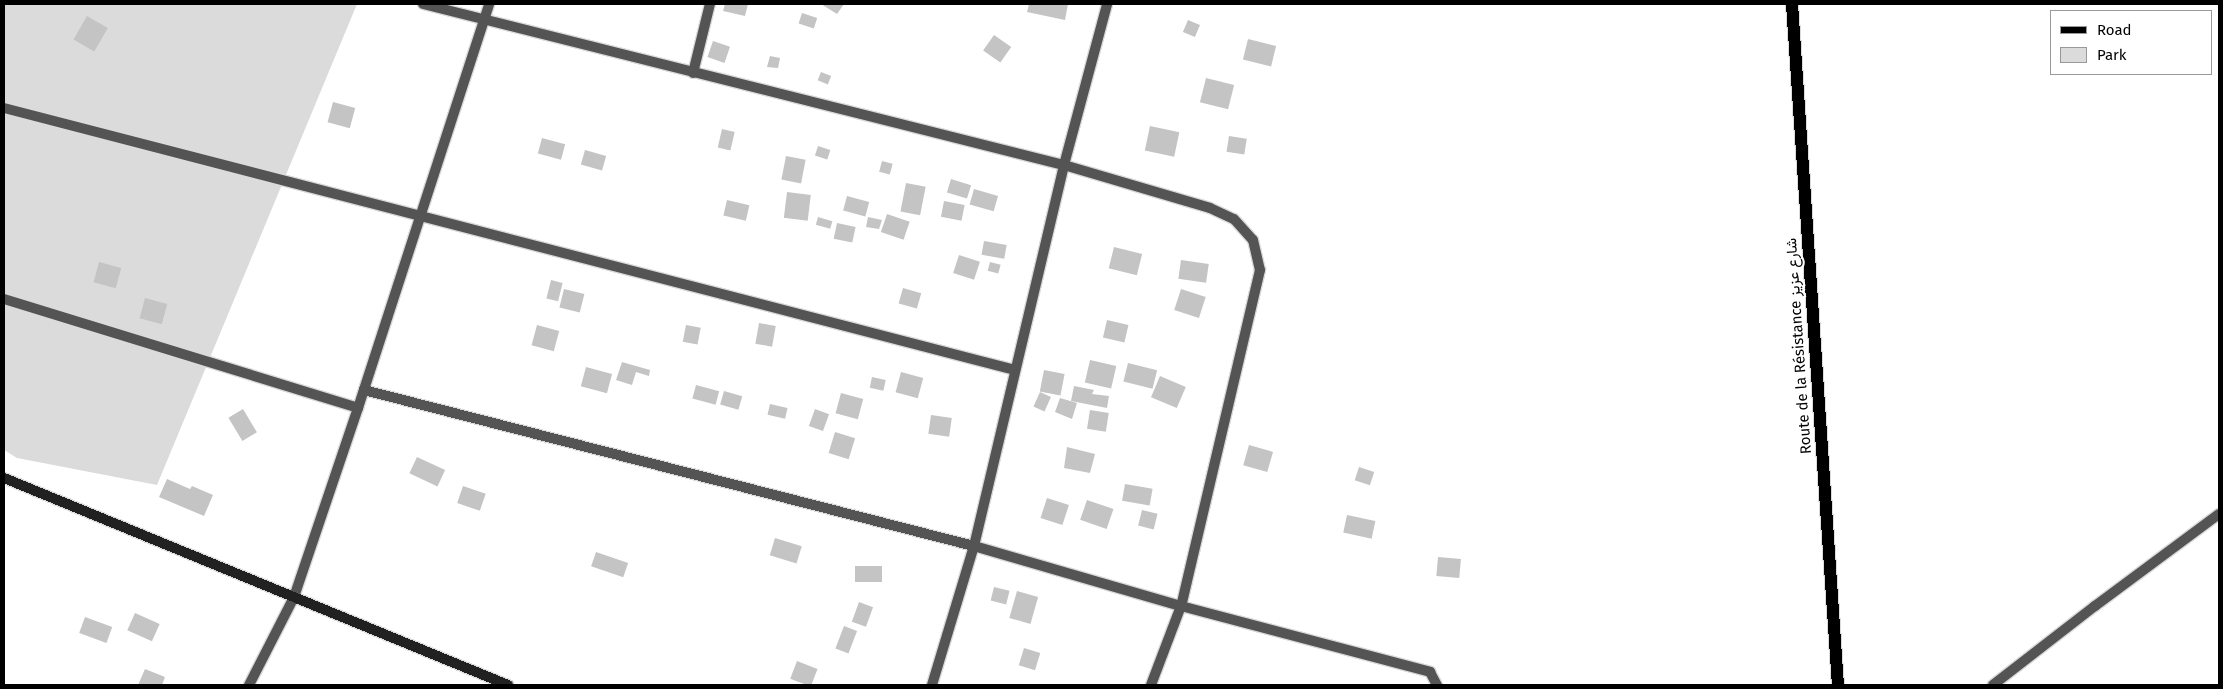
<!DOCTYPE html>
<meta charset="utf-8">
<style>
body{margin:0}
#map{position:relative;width:2223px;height:689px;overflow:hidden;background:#fff;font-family:"Fira Sans",Vazirmatn,sans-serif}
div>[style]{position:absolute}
.green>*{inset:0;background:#dbdbdb}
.building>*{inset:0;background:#c4c4c4;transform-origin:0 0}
.roads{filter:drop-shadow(1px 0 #dbdbdb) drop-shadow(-1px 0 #dbdbdb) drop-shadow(0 1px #dbdbdb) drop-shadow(0 -1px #dbdbdb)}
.street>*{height:10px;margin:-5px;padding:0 5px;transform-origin:5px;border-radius:5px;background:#545454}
.secondary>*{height:10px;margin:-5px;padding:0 5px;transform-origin:5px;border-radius:5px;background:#212121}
.primary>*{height:12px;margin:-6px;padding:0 6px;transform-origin:6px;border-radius:6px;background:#000}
span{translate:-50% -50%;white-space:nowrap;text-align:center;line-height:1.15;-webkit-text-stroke:4px #fff;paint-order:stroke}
.street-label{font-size:15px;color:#000}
.frame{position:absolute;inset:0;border:5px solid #000;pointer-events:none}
.legend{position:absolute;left:2050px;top:10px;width:162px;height:65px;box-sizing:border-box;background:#fff;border:1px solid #999;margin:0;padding:6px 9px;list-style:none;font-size:15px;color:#000}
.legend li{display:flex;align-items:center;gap:10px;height:25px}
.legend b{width:25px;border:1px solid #999}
</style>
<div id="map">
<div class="green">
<i style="clip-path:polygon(4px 4px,357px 4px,157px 485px,17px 458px,4px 450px)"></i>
</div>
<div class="building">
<i style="clip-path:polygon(725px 4px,748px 4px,745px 16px,723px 11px)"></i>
<i style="clip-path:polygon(821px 4px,844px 4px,837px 14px)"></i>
<i style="clip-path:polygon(1029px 4px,1068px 4px,1065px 20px,1027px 12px)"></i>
<i style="left:802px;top:13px;width:16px;height:11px;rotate:18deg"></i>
<i style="left:87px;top:16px;width:24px;height:27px;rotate:30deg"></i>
<i style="left:1188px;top:20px;width:13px;height:13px;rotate:23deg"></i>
<i style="left:994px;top:35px;width:21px;height:19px;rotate:35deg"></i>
<i style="left:1248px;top:39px;width:29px;height:21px;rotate:14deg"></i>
<i style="left:713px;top:41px;width:18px;height:17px;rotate:19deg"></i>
<i style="clip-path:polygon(770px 56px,780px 58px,778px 68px,767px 67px)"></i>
<i style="left:821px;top:72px;width:11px;height:9px;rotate:22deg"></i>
<i style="left:1206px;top:78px;width:29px;height:25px;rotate:14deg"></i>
<i style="left:333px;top:102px;width:23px;height:21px;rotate:15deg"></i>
<i style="left:1150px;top:126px;width:30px;height:25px;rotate:12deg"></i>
<i style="left:722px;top:129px;width:13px;height:19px;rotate:13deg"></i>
<i style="left:1229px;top:136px;width:18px;height:16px;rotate:9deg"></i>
<i style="left:542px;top:138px;width:24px;height:16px;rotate:15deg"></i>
<i style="left:818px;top:146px;width:13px;height:10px;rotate:18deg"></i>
<i style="left:585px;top:150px;width:22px;height:15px;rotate:16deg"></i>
<i style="left:786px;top:156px;width:20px;height:24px;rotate:11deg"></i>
<i style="left:882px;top:161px;width:11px;height:11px;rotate:15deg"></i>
<i style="left:951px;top:179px;width:21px;height:14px;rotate:17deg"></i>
<i style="left:906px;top:183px;width:20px;height:29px;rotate:11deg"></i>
<i style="left:974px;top:189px;width:25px;height:16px;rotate:16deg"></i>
<i style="left:787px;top:192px;width:24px;height:26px;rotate:7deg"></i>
<i style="left:847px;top:196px;width:23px;height:15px;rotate:15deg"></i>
<i style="left:727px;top:200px;width:23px;height:16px;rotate:13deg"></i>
<i style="left:944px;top:201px;width:21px;height:16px;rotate:11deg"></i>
<i style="left:887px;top:214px;width:24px;height:19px;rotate:19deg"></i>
<i style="left:818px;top:217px;width:15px;height:8px;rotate:16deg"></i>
<i style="clip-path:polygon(868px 217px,882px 220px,879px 229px,866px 227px)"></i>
<i style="left:837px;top:223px;width:19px;height:16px;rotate:12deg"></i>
<i style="left:984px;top:241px;width:23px;height:14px;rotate:10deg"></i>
<i style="left:1114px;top:247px;width:29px;height:22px;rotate:14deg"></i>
<i style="left:959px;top:255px;width:22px;height:19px;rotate:18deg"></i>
<i style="left:1181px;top:260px;width:28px;height:19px;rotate:8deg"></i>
<i style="left:99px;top:262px;width:23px;height:21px;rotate:15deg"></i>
<i style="left:990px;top:262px;width:11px;height:9px;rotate:15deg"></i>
<i style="left:551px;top:280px;width:12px;height:19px;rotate:14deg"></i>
<i style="left:903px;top:288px;width:19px;height:16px;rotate:16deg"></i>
<i style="left:564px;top:289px;width:21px;height:19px;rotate:14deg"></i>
<i style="left:1181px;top:289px;width:26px;height:22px;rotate:18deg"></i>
<i style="left:145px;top:298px;width:23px;height:21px;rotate:15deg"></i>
<i style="left:1107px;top:320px;width:22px;height:18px;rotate:13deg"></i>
<i style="left:759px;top:323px;width:17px;height:21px;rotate:10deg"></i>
<i style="left:537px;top:325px;width:23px;height:21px;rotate:15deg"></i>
<i style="left:686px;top:325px;width:15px;height:17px;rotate:11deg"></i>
<i style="left:1090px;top:360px;width:27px;height:23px;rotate:13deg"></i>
<i style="clip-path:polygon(622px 362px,650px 370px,649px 376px,636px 372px,632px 385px,616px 380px)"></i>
<i style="left:1128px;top:363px;width:30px;height:19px;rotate:14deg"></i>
<i style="left:586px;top:367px;width:27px;height:20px;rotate:15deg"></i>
<i style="left:1044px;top:370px;width:21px;height:22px;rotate:11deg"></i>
<i style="left:901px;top:372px;width:23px;height:21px;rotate:15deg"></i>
<i style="left:1160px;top:376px;width:28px;height:23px;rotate:23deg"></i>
<i style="left:872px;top:377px;width:14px;height:11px;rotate:12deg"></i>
<i style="left:696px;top:385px;width:24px;height:14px;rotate:15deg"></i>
<i style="clip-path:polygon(1074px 386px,1094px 390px,1092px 394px,1109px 396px,1107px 408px,1071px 401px)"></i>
<i style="left:724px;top:391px;width:19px;height:14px;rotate:16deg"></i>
<i style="left:1040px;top:392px;width:12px;height:16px;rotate:24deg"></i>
<i style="left:841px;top:393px;width:23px;height:21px;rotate:15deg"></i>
<i style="clip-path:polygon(1060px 398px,1077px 403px,1072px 419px,1055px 412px)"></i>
<i style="left:770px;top:404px;width:18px;height:11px;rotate:13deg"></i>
<i style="left:243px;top:409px;width:27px;height:17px;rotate:59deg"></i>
<i style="left:815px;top:409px;width:15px;height:18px;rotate:20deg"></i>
<i style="left:1090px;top:410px;width:19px;height:19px;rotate:9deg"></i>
<i style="left:931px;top:415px;width:21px;height:19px;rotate:8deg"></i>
<i style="left:835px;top:432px;width:21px;height:22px;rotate:17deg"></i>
<i style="left:1249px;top:445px;width:25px;height:21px;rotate:16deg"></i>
<i style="clip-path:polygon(1067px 447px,1095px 454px,1090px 473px,1064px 468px)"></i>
<i style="left:417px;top:457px;width:31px;height:18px;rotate:25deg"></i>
<i style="left:1359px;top:467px;width:16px;height:14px;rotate:18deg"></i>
<i style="clip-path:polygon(167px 479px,190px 489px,192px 486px,213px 495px,204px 516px,159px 497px)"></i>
<i style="left:1125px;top:484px;width:28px;height:17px;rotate:10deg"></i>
<i style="left:463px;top:486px;width:24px;height:18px;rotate:19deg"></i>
<i style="left:1047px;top:498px;width:23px;height:21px;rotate:18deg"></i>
<i style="left:1087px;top:500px;width:28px;height:21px;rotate:19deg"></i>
<i style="left:1142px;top:510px;width:16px;height:16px;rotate:14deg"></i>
<i style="left:1347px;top:515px;width:29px;height:18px;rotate:12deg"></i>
<i style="left:775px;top:538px;width:28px;height:18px;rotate:17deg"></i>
<i style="left:596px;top:552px;width:34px;height:15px;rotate:19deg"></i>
<i style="left:1438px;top:557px;width:23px;height:19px;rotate:5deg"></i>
<i style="left:855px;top:566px;width:27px;height:16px"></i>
<i style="left:994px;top:587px;width:16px;height:14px;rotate:14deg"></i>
<i style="left:1017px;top:591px;width:22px;height:28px;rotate:16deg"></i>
<i style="left:859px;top:602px;width:15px;height:21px;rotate:20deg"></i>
<i style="left:135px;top:613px;width:27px;height:19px;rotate:24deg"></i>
<i style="left:85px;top:617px;width:29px;height:17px;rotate:20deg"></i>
<i style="left:844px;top:626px;width:14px;height:24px;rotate:21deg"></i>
<i style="left:1024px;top:648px;width:17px;height:18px;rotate:17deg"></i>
<i style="left:797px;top:661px;width:22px;height:19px;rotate:21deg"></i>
<i style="clip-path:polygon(145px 669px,165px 677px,162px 685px,138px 685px)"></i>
</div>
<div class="roads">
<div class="street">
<i style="left:423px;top:4px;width:661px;rotate:14.1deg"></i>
<i style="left:1064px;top:165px;width:152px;rotate:16.4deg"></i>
<i style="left:1210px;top:208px;width:26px;rotate:25deg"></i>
<i style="left:1234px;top:219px;width:28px;rotate:48deg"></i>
<i style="left:1253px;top:240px;width:31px;rotate:77deg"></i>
<i style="left:1260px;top:270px;width:345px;rotate:103.2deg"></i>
<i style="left:1181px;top:606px;width:85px;rotate:110.8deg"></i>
<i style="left:693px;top:73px;width:71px;rotate:-76.2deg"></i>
<i style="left:4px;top:108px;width:1044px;rotate:14.53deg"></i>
<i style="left:4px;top:299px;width:370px;rotate:17.1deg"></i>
<i style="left:364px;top:390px;width:630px;rotate:14.35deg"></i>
<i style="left:974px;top:546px;width:216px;rotate:16.2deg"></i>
<i style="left:1181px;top:606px;width:258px;rotate:14.8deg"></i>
<i style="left:1430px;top:672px;width:15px;rotate:62deg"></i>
<i style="left:249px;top:685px;width:99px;rotate:-62.9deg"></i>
<i style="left:294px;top:597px;width:200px;rotate:-71.3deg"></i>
<i style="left:358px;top:408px;width:425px;rotate:-72deg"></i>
<i style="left:932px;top:685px;width:145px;rotate:-73.2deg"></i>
<i style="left:974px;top:546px;width:391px;rotate:-76.7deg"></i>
<i style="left:1064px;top:165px;width:167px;rotate:-75deg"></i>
<i style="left:1993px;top:685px;width:129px;rotate:-37.8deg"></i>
<i style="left:2095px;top:606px;width:154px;rotate:-36.6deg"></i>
</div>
<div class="secondary">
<i style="left:4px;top:478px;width:545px;rotate:22.33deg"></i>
</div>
<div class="primary">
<i style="left:1792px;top:4px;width:683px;rotate:86.14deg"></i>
</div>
</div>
<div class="street-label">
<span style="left:1799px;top:346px;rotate:-94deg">Route de la Résistance شارع عزيز</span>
</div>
<div class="frame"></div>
<ul class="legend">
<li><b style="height:6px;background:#000"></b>Road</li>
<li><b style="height:14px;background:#dbdbdb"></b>Park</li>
</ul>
</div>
